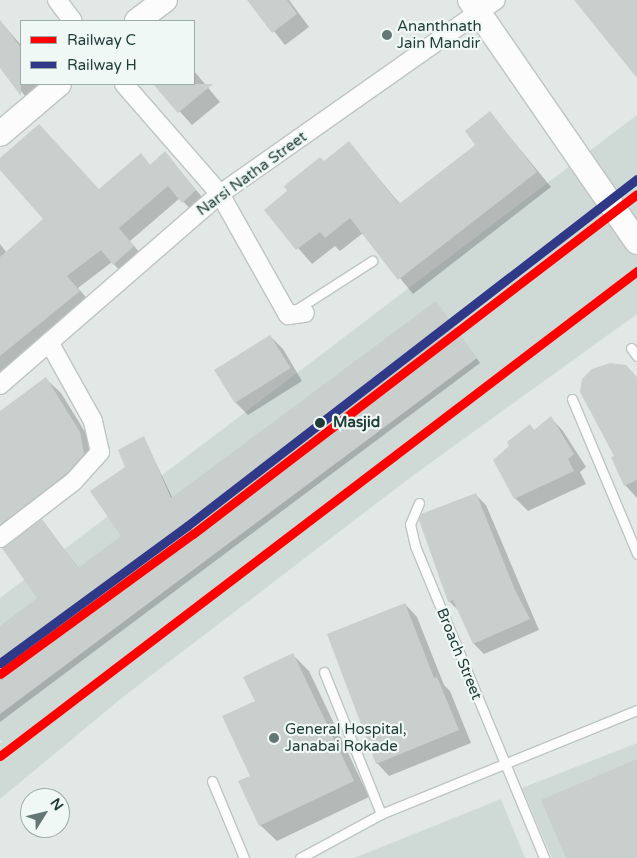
<!DOCTYPE html>
<style>
body{margin:0}
#map{position:relative;width:637px;height:858px;overflow:hidden;background:#e2e8e6;font-family:"Varela Round",sans-serif}
div>[style]{position:absolute}
.built>*{inset:0;background:#cfdad7}
.shadow>*{inset:0;background:#0003}
.building>*{inset:0;background:#c9cfcd;transform-origin:0 0}
.roads{filter:drop-shadow(1px 0 #bfc5c3) drop-shadow(-1px 0 #bfc5c3) drop-shadow(0 1px #bfc5c3) drop-shadow(0 -1px #bfc5c3)}
.lane>*{height:9px;margin:-4.5px;padding:0 4.5px;transform-origin:4.5px;border-radius:4.5px;background:#fbfcfb}
.street>*{height:18px;margin:-9px;padding:0 9px;transform-origin:9px;border-radius:9px;background:#fbfcfb}
.secondary>*{height:24px;margin:-12px;padding:0 12px;transform-origin:12px;border-radius:12px;background:#fbfcfb}
.rail>*{height:5.5px;margin-top:-2.75px;transform-origin:0;background:repeating-linear-gradient(90deg,#f0f8f5 0 11px,#c6cac9 0 22px);box-sizing:border-box;border-block:1px solid #c6cac9}
.rail-1>*{height:9px;margin:-4.5px;padding:0 4.5px;transform-origin:4.5px;border-radius:4.5px;background:#f00}
.rail-2>*{height:9px;margin:-4.5px;padding:0 4.5px;transform-origin:4.5px;border-radius:4.5px;background:#303888}
.dots>*{width:14px;height:14px;translate:-50% -50%;box-sizing:border-box;border:2px solid #f0f8f5;border-radius:50%}
span{translate:-50% -50%;white-space:nowrap;text-align:center;line-height:1.15;-webkit-text-stroke:4.5px #f0f8f5;paint-order:stroke}
.poi-label{font-size:15px;color:#1f3c38}
.left{translate:0 -50%;text-align:left}
.street-label{font-size:15px;color:#1f3c38}
.stop-label{font-size:15px;color:#1f3c38;font-weight:700}
.legend{position:absolute;left:20px;top:20px;width:175px;height:65px;box-sizing:border-box;background:#f0f8f5;border:1px solid #9cada9;margin:0;padding:6px 9px;list-style:none;font-size:15px;color:#1f3c38}
.legend li{display:flex;align-items:center;gap:10px;height:25px}
.legend b{width:25px;border:1px solid #9cada9}
.north{position:absolute;left:20px;top:788px;width:50px;height:50px;box-sizing:border-box;background:#f0f8f5;border:1px solid #9cada9;border-radius:50%;rotate:54deg;font-size:14px;font-weight:700;line-height:20px;text-align:center;color:#1f3c38}
.north::after{content:'';display:block;margin:auto;width:18px;height:22px;background:#637875;clip-path:polygon(50% 0,100% 100%,50% 72%,0 100%)}
</style>
<div id="map">
<div class="built">
<i style="clip-path:polygon(637px 115px,637px 314px,411px 477px,123px 697px,0 799px,0 598px)"></i>
<i style="clip-path:polygon(637px 743px,637px 858px,552px 858px,522px 788px)"></i>
<i style="clip-path:polygon(501px 799px,525px 858px,354px 858px)"></i>
</div>
<div class="shadow">
<i style="clip-path:polygon(249px 0,289px 0,309px 27px,285px 45px)"></i>
<i style="clip-path:polygon(0 21px,21px 45px,21px 84px,50px 84px,36px 109px,0 66px)"></i>
<i style="clip-path:polygon(194px 71px,220px 102px,192px 125px,155px 84px,194px 84px)"></i>
<i style="clip-path:polygon(490px 113px,551px 187px,413px 294px,363px 233px,340px 251px,335px 246px,312px 264px,265px 210px,349px 143px,401px 205px,477px 145px)"></i>
<i style="clip-path:polygon(165px 153px,207px 203px,195px 214px,180px 198px,130px 241px,145px 259px,125px 276px,112px 262px,78px 288px,91px 303px,0 378px,0 244px,7px 253px,45px 220px,0 168px,0 159px,99px 191px,141px 155px,151px 166px)"></i>
<i style="clip-path:polygon(436px 302px,480px 363px,0 722px,0 628px,39px 599px,42px 520px,79px 569px,122px 537px,127px 467px,144px 438px,173px 499px)"></i>
<i style="clip-path:polygon(270px 336px,283px 349px,302px 381px,248px 415px,235px 402px)"></i>
<i style="clip-path:polygon(637px 377px,637px 498px,625px 485px,616px 457px)"></i>
<i style="clip-path:polygon(46px 379px,61px 393px,95px 448px,98px 469px,81px 488px,0 548px,0 413px)"></i>
<i style="clip-path:polygon(551px 418px,563px 431px,586px 467px,580px 472px,586px 484px,528px 511px,515px 498px,530px 426px,535px 431px)"></i>
<i style="clip-path:polygon(475px 494px,486px 505px,539px 630px,484px 654px,474px 644px,459px 611px,449px 601px)"></i>
<i style="clip-path:polygon(405px 604px,417px 617px,444px 685px,450px 691px,471px 743px,389px 776px,377px 763px)"></i>
<i style="clip-path:polygon(293px 655px,309px 671px,369px 797px,277px 841px,260px 825px,252px 776px,256px 701px)"></i>
</div>
<div class="building">
<i style="clip-path:polygon(247px 0,287px 0,297px 14px,272px 33px)"></i>
<i style="clip-path:polygon(574px 0,637px 0,637px 78px)"></i>
<i style="clip-path:polygon(0 20px,21px 48px,21px 96px,0 68px)"></i>
<i style="clip-path:polygon(153px 84px,213px 84px,178px 113px)"></i>
<i style="clip-path:polygon(490px 111px,537px 172px,398px 280px,350px 218px,325px 238px,320px 232px,296px 250px,264px 210px,287px 191px,284px 186px,320px 157px,324px 161px,349px 141px,399px 204px,475px 145px,465px 131px)"></i>
<i style="clip-path:polygon(39px 124px,99px 189px,141px 153px,150px 165px,165px 151px,196px 190px,182px 203px,168px 186px,119px 228px,134px 246px,113px 265px,101px 250px,67px 276px,80px 291px,0 356px,0 257px,43px 219px,0 170px,0 158px)"></i>
<i style="clip-path:polygon(436px 301px,477px 358px,0 714px,0 626px,37px 598px,2px 548px,42px 519px,78px 568px,121px 536px,90px 491px,125px 467px,118px 450px,144px 436px,171px 498px)"></i>
<i style="left:270px;top:335px;width:39px;height:66px;rotate:58deg"></i>
<i style="clip-path:polygon(610px 363px,626px 365px,637px 377px,637px 480px,624px 486px,611px 457px,614px 456px,580px 392px,582px 379px,592px 369px)"></i>
<i style="clip-path:polygon(46px 377px,80px 432px,84px 454px,67px 473px,0 525px,0 411px)"></i>
<i style="clip-path:polygon(551px 416px,574px 454px,568px 459px,574px 471px,514px 499px,493px 460px,509px 446px,507px 442px,530px 424px,534px 430px)"></i>
<i style="clip-path:polygon(476px 493px,515px 590px,530px 619px,473px 644px,453px 600px,448px 602px,419px 520px,421px 514px)"></i>
<i style="clip-path:polygon(405px 603px,434px 678px,437px 677px,459px 730px,376px 764px,327px 634px)"></i>
<i style="clip-path:polygon(293px 653px,354px 781px,259px 826px,238px 781px,250px 776px,222px 716px,255px 701px,243px 677px)"></i>
<i style="clip-path:polygon(637px 759px,637px 858px,566px 858px,541px 800px)"></i>
</div>
<div class="roads">
<div class="lane">
<i style="left:294px;top:311px;width:93px;rotate:-32.7deg"></i>
<i style="left:631px;top:348px;width:10px;rotate:53deg"></i>
<i style="left:572px;top:399px;width:168px;rotate:67.2deg"></i>
<i style="left:419px;top:503px;width:23px;rotate:113deg"></i>
<i style="left:410px;top:524px;width:23px;rotate:77deg"></i>
<i style="left:415px;top:546px;width:338px;rotate:67.5deg"></i>
<i style="left:324px;top:672px;width:153px;rotate:68.1deg"></i>
<i style="left:212px;top:781px;width:83px;rotate:67.4deg"></i>
<i style="left:300px;top:858px;width:92px;rotate:-28.5deg"></i>
<i style="left:381px;top:814px;width:276px;rotate:-22.1deg"></i>
</div>
<div class="street">
<i style="left:57px;top:0;width:26px;rotate:53deg"></i>
<i style="left:124px;top:84px;width:146px;rotate:48.9deg"></i>
<i style="left:220px;top:194px;width:139px;rotate:60.7deg"></i>
<i style="left:288px;top:315px;width:17px;rotate:-7deg"></i>
<i style="left:0;top:385px;width:291px;rotate:-41deg"></i>
<i style="left:220px;top:194px;width:337px;rotate:-35.1deg"></i>
<i style="left:0;top:538px;width:93px;rotate:-37.6deg"></i>
<i style="left:74px;top:481px;width:39px;rotate:-48deg"></i>
<i style="left:100px;top:452px;width:32px;rotate:-103deg"></i>
<i style="left:93px;top:421px;width:90px;rotate:-119.1deg"></i>
</div>
<div class="secondary">
<i style="left:470px;top:0;width:294px;rotate:55.4deg"></i>
<i style="left:137px;top:21px;width:35px;rotate:-37deg"></i>
<i style="left:0;top:134px;width:77px;rotate:-40.3deg"></i>
</div>
</div>
<div class="rail">
<i style="left:0;top:742px;width:1px;rotate:-45deg"></i>
</div>
<div class="rail-1">
<i style="left:0;top:674px;width:238px;rotate:-36deg"></i>
<i style="left:193px;top:534px;width:559px;rotate:-37.44deg"></i>
<i style="left:0;top:756px;width:801px;rotate:-37.28deg"></i>
</div>
<div class="rail-2">
<i style="left:0;top:663px;width:232px;rotate:-36.2deg"></i>
<i style="left:187px;top:526px;width:568px;rotate:-37.64deg"></i>
</div>
<div class="dots">
<i style="left:387px;top:35px;background:#637875"></i>
<i style="left:320px;top:423px;background:#1f3c38"></i>
<i style="left:274px;top:738px;background:#637875"></i>
</div>
<div class="poi-label">
<span class="left" style="left:397px;top:35px">Ananthnath<br>Jain Mandir</span>
<span class="left" style="left:285px;top:738px">General Hospital,<br>Janabai Rokade</span>
</div>
<div class="street-label">
<span style="left:252px;top:174px;rotate:-36deg">Narsi Natha Street</span>
<span style="left:459px;top:654px;rotate:68deg">Broach Street</span>
</div>
<div class="stop-label">
<span class="left" style="left:333px;top:423px">Masjid</span>
</div>
<ul class="legend">
<li><b style="height:6px;background:#f00"></b>Railway C</li>
<li><b style="height:6px;background:#303888"></b>Railway H</li>
</ul>
<div class="north">N</div>
</div>
